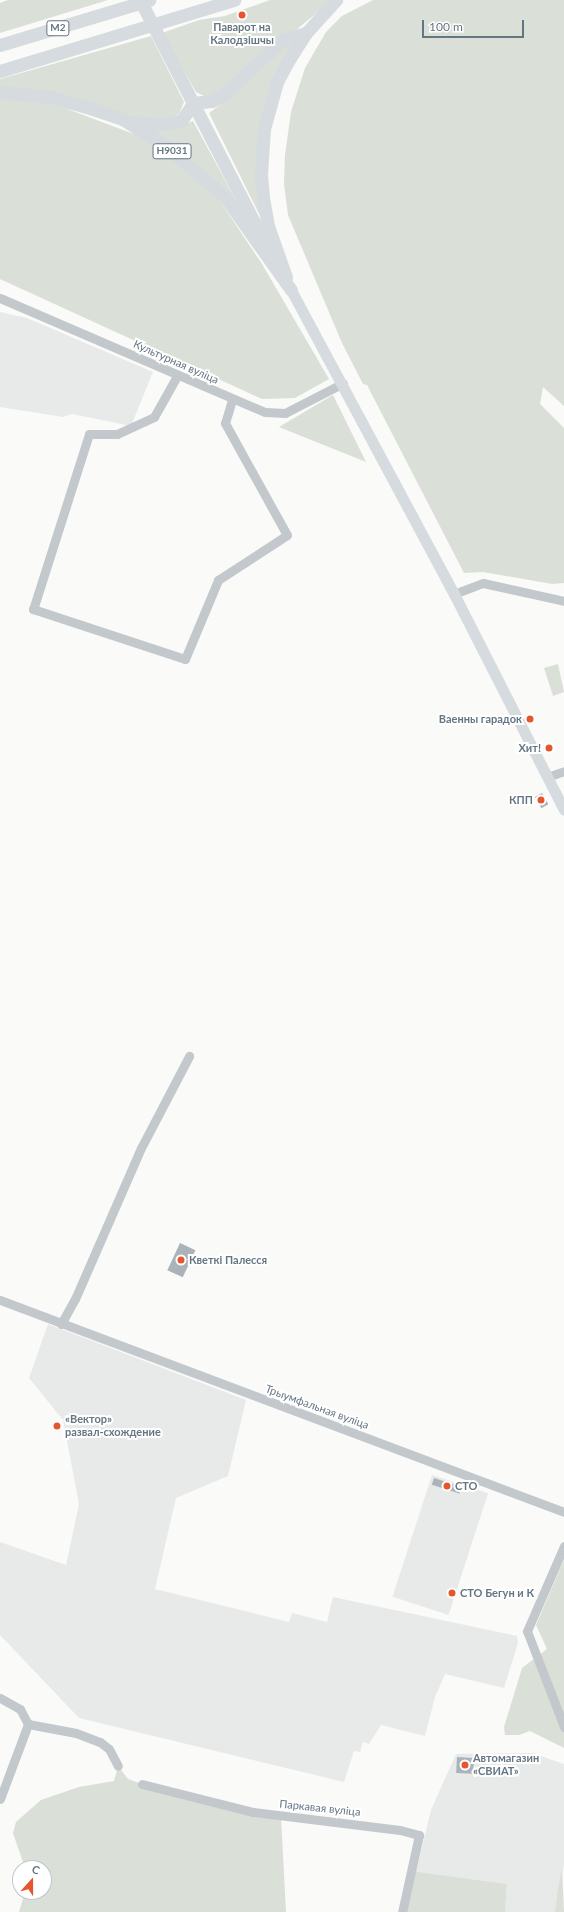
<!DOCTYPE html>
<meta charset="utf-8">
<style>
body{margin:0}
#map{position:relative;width:564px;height:1912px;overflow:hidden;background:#fafaf8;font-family:Lato,sans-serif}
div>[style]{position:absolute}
.built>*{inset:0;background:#e8e9e9;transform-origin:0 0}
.green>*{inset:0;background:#dadfd7}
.building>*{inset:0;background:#aab3b9;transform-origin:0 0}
.minor>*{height:9px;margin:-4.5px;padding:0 4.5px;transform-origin:4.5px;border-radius:4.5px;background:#c3c8cc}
.major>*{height:11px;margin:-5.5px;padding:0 5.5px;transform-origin:5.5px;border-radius:5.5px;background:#d6dbdf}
.highway>*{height:13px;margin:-6.5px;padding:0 6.5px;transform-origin:6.5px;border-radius:6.5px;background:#d6dbdf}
.dots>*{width:11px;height:11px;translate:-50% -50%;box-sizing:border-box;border:2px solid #fff;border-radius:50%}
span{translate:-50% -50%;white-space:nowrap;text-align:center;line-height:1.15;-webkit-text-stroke:4px #fff;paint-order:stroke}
.shield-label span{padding:1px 3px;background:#fff;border:1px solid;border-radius:3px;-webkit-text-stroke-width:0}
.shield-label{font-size:10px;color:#657683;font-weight:700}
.poi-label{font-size:11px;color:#657683;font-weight:700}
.right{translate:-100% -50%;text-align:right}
.left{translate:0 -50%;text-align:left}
.street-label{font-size:11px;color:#657683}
.north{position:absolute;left:12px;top:1860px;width:40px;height:40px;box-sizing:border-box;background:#fff;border:1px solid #c1c8cd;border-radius:50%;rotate:21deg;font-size:11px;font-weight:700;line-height:16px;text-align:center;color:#657683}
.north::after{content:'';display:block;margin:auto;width:14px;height:18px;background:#e4572e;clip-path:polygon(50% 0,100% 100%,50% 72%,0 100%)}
.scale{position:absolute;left:422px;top:20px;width:102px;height:18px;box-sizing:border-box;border:2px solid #657683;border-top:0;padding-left:5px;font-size:12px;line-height:14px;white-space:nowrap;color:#657683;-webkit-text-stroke:3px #fff;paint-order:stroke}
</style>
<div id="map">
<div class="built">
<i style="clip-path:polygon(0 312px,27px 318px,153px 372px,131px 426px,72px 414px,63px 417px,0 407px)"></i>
<i style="clip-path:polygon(48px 1324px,246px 1400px,228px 1476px,176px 1498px,155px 1589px,289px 1622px,292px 1613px,327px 1622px,333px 1597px,517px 1636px,518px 1643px,504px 1688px,445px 1674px,435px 1697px,425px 1736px,381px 1725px,369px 1744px,363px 1742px,360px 1752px,354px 1751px,344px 1782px,79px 1718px,0 1635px,0 1542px,66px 1565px,79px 1504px,63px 1420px,29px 1378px)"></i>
<i style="left:432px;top:1475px;width:59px;height:128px;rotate:18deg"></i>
<i style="clip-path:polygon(532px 1753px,564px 1764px,564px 1864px,555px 1912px,505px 1912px,507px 1884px,416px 1872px,431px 1810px,456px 1754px)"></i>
</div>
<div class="green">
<i style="clip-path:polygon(8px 0,108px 0,0 33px,0 3px)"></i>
<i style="clip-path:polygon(270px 0,332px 0,218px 95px,206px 97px,196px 92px,162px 33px,199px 20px,225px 16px)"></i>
<i style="clip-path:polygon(373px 0,564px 0,564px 406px,543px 387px,540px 404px,564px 428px,564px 583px,552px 584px,483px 572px,464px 573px,367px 385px,363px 384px,342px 343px,288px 215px,284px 184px,285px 155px,291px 112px,305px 68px,326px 32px,342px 16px)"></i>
<i style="clip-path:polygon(151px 36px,184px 102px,179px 114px,166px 120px,140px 118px,0 88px,0 79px)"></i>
<i style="clip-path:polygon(294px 42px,268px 98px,263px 222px,209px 113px,235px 94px,286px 44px)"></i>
<i style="clip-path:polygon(0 97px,54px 104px,139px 136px,159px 148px,214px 192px,262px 264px,329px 379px,295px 398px,262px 399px,0 279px)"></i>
<i style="clip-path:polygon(193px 121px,245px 217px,145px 128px,179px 128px)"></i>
<i style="clip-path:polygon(333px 395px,366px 462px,279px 427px)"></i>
<i style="clip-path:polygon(558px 664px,564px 692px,553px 696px,544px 668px)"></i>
<i style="clip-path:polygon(564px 1560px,564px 1748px,530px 1731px,519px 1735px,505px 1735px,504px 1727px,522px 1668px,547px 1649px,536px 1625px)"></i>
<i style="clip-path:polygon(118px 1766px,128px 1779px,142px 1784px,281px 1817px,286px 1912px,19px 1912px,25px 1892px,44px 1892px,44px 1868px,25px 1868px,13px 1833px,16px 1822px,41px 1800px,79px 1787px,114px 1781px)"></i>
<i style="clip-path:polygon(562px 1869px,564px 1912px,555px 1912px,558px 1889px)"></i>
<i style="clip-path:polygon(411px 1871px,507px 1884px,505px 1912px,402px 1912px)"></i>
</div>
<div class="building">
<i style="left:542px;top:793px;width:13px;height:8px;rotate:61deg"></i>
<i style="left:180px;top:1243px;width:17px;height:30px;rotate:25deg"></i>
<i style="left:434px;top:1478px;width:29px;height:7px;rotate:18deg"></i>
<i style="left:457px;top:1757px;width:17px;height:16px;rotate:3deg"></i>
</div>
<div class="minor">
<i style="left:0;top:298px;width:288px;rotate:23.3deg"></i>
<i style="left:265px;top:412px;width:20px;rotate:3deg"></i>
<i style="left:285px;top:413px;width:65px;rotate:-27.3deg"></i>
<i style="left:177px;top:376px;width:47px;rotate:119.3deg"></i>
<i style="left:154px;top:417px;width:41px;rotate:155.3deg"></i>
<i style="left:117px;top:434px;width:28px;rotate:180deg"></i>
<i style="left:89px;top:434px;width:184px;rotate:107.7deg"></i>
<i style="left:33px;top:609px;width:160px;rotate:18.2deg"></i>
<i style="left:185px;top:659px;width:86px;rotate:-67.3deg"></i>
<i style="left:218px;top:580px;width:82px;rotate:-33.1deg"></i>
<i style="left:287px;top:535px;width:128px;rotate:-119deg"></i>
<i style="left:225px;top:423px;width:24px;rotate:-73deg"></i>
<i style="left:454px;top:594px;width:31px;rotate:-21deg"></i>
<i style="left:483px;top:583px;width:83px;rotate:12.5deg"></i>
<i style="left:547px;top:777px;width:18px;rotate:-19deg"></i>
<i style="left:0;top:1300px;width:603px;rotate:20.6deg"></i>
<i style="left:61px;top:1324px;width:29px;rotate:-61deg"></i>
<i style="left:75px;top:1299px;width:165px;rotate:-66.4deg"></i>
<i style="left:141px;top:1148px;width:104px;rotate:-62.4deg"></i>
<i style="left:564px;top:1546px;width:93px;rotate:113.5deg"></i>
<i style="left:527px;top:1631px;width:103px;rotate:68.9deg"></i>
<i style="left:0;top:1698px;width:23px;rotate:29deg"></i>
<i style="left:20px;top:1709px;width:17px;rotate:62deg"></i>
<i style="left:28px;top:1724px;width:49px;rotate:10.6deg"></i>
<i style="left:76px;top:1733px;width:26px;rotate:21deg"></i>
<i style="left:100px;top:1742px;width:11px;rotate:38deg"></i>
<i style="left:109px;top:1749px;width:19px;rotate:62deg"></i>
<i style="left:142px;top:1784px;width:114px;rotate:14.2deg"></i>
<i style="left:253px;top:1812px;width:148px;rotate:7deg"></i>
<i style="left:400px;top:1830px;width:20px;rotate:15deg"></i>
<i style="left:419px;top:1835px;width:79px;rotate:102.4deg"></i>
<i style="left:0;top:1799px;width:80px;rotate:-69.5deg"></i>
</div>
<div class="major">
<i style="left:291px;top:290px;width:345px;rotate:61.8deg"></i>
<i style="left:454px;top:594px;width:242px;rotate:63deg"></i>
</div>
<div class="highway">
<i style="left:140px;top:0;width:276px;rotate:62.8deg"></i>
<i style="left:0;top:45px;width:156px;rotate:-16.8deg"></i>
<i style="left:0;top:71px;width:245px;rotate:-16.9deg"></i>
<i style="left:0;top:92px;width:51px;rotate:5.6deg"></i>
<i style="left:51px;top:97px;width:41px;rotate:15.8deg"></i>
<i style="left:90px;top:108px;width:36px;rotate:19deg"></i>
<i style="left:124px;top:120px;width:47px;rotate:32deg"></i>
<i style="left:164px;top:145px;width:80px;rotate:40.4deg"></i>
<i style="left:225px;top:197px;width:114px;rotate:54.6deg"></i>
<i style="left:132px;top:122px;width:27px;rotate:6deg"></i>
<i style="left:159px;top:125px;width:24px;rotate:-12deg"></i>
<i style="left:182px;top:120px;width:20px;rotate:-57deg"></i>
<i style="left:193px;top:103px;width:19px;rotate:-6deg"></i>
<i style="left:212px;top:101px;width:16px;rotate:-30deg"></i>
<i style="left:226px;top:93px;width:77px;rotate:-43.4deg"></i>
<i style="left:282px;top:40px;width:25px;rotate:-16deg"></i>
<i style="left:286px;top:277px;width:54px;rotate:-109.4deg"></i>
<i style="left:268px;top:226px;width:29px;rotate:-100deg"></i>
<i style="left:263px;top:197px;width:23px;rotate:-95deg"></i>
<i style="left:261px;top:174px;width:45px;rotate:-86.2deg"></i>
<i style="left:264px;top:129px;width:49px;rotate:-74.5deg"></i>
<i style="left:277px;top:82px;width:21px;rotate:-62deg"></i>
<i style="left:287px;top:63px;width:36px;rotate:-58deg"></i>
<i style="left:306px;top:33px;width:45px;rotate:-47.7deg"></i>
</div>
<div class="dots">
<i style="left:242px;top:15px;background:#e4572e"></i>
<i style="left:530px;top:719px;background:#e4572e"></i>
<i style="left:549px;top:748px;background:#e4572e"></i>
<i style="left:541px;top:800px;background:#e4572e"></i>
<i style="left:181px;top:1260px;background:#e4572e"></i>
<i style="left:57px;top:1426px;background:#e4572e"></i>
<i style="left:447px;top:1486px;background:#e4572e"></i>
<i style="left:452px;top:1593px;background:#e4572e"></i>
<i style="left:465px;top:1765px;background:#e4572e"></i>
</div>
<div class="shield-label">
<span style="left:58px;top:28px">М2</span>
<span style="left:172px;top:151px">Н9031</span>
</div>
<div class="poi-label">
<span style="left:242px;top:34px">Паварот на<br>Калодзішчы</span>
<span class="right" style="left:522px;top:719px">Ваенны гарадок</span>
<span class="right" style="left:541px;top:748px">Хит!</span>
<span class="right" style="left:533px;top:800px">КПП</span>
<span class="left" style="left:189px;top:1260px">Кветкі Палесся</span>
<span class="left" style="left:65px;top:1426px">«Вектор»<br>развал-схождение</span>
<span class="left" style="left:455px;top:1486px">СТО</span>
<span class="left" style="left:460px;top:1593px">СТО Бегун и К</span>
<span class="left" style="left:473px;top:1765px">Автомагазин<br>«СВИАТ»</span>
</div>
<div class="street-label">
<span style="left:176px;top:362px;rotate:24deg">Культурная вуліца</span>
<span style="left:317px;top:1407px;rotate:20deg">Трыумфальная вуліца</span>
<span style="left:320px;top:1808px;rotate:6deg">Паркавая вуліца</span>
</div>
<div class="north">С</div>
<div class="scale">100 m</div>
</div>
